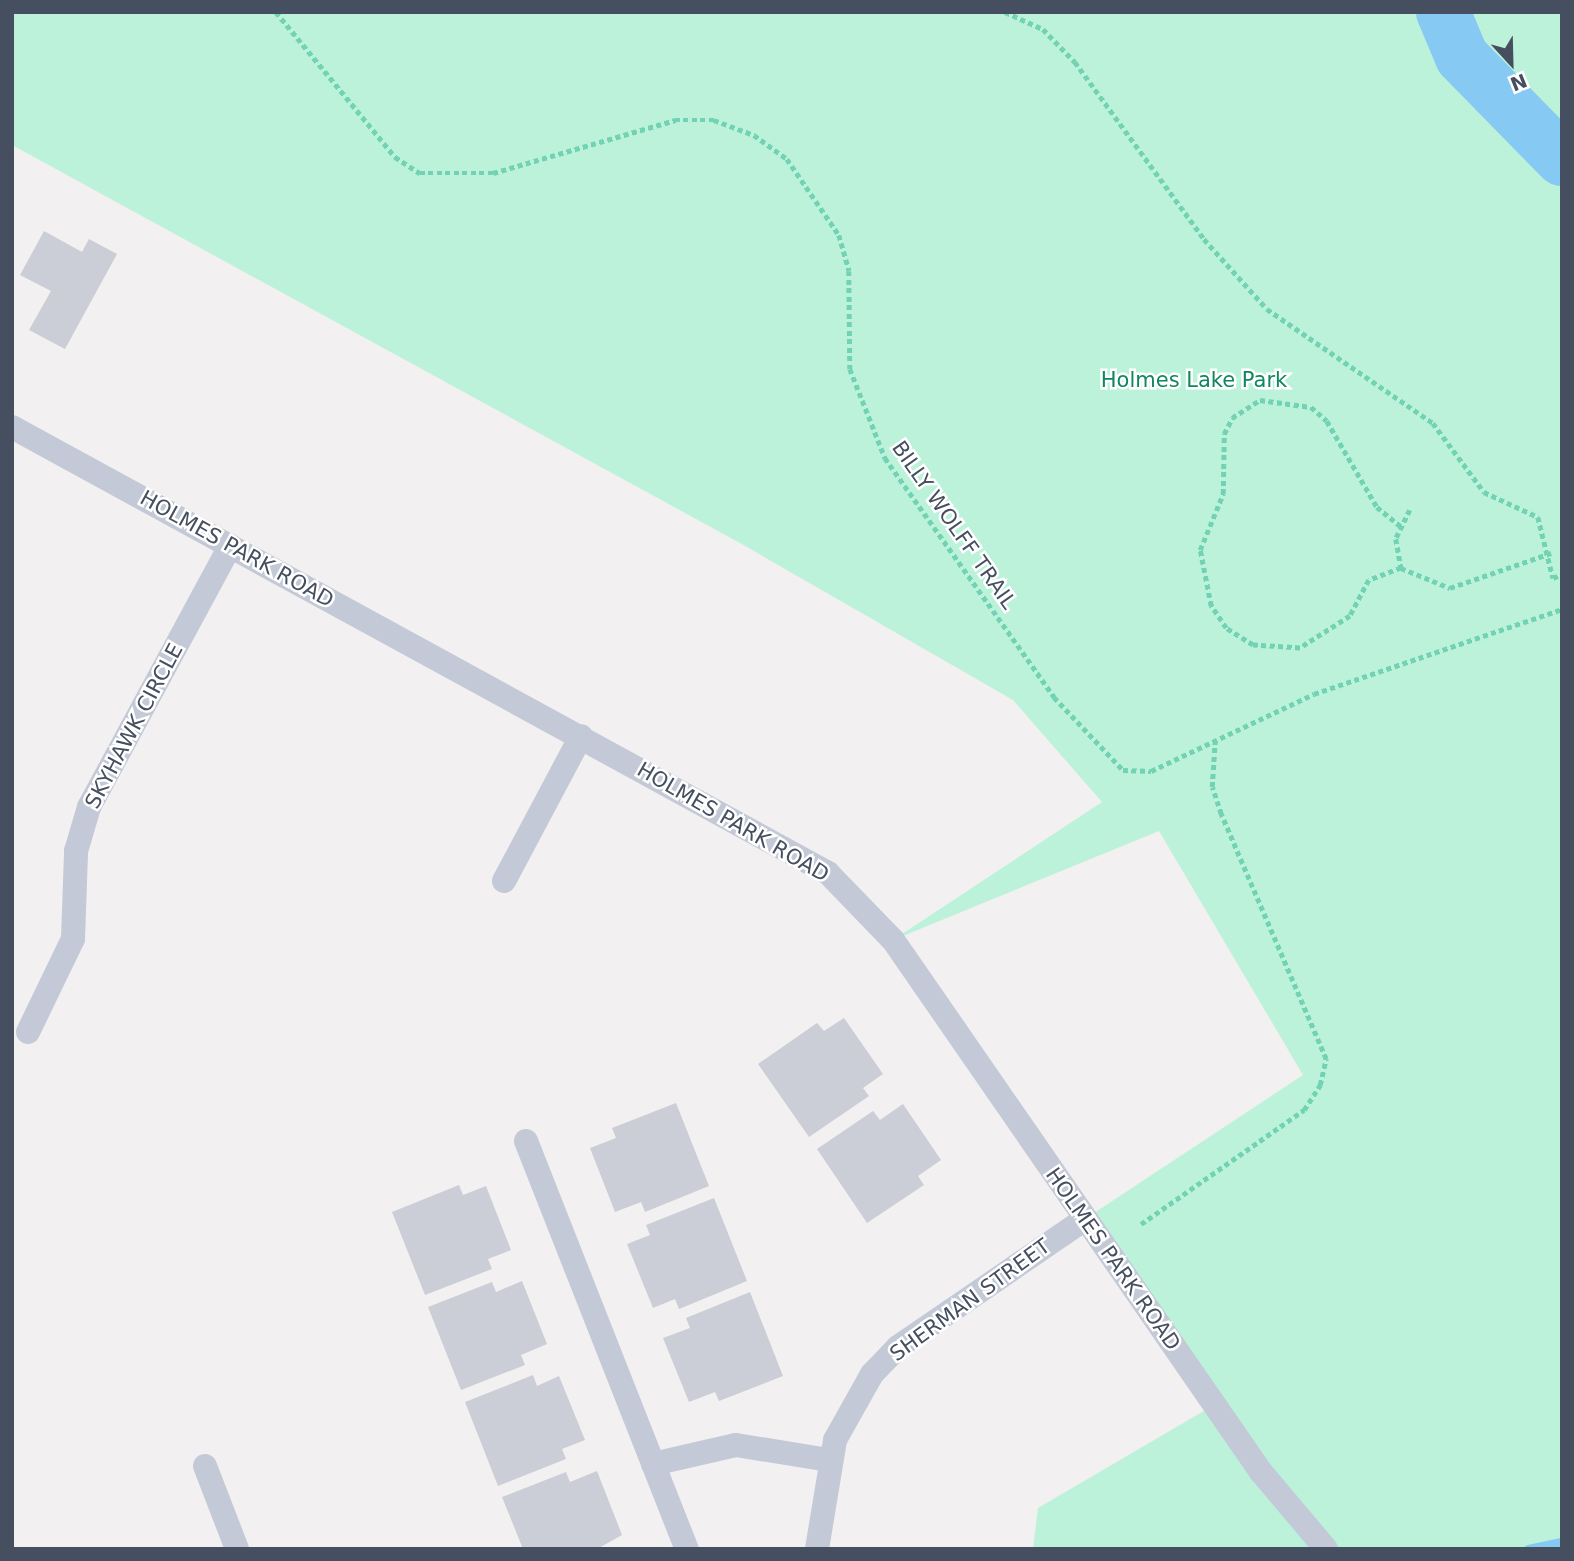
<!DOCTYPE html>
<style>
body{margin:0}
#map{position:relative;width:1574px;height:1561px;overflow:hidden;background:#f2f0f0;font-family:"DejaVu Sans",sans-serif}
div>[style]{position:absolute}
.green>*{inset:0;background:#bcf2da}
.stream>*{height:9px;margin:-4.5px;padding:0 4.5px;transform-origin:4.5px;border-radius:4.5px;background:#86c9f2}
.river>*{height:54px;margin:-27px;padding:0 27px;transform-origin:27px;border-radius:27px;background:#86c9f2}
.building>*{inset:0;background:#cbced6}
.path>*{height:4.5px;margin-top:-2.25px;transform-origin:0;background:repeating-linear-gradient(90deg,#71d3b3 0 5px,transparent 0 8.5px)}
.minor>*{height:24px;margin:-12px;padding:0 12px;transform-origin:12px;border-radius:12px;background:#c3c9d6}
span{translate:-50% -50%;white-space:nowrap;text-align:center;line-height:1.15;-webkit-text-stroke:5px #fff;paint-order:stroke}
.park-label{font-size:21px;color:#118660}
.street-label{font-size:21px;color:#464f5f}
.frame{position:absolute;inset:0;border:14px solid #464f5f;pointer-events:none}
.north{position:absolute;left:1476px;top:28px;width:70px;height:70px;-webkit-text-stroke:5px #fff;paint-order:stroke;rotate:158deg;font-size:19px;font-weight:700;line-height:28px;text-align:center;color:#464f5f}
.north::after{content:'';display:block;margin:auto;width:24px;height:32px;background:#464f5f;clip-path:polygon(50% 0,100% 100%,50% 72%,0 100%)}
</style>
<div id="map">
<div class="green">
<i style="clip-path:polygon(12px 12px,1562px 12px,1562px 1549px,1033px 1549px,1038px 1508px,1214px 1405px,1085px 1219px,1303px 1075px,1159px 831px,893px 940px,1102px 802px,1013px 700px,740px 543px,12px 145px)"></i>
</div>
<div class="stream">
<i style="left:1528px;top:1549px;width:35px;rotate:-12deg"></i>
</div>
<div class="river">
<i style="left:1443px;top:12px;width:49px;rotate:67.1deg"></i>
<i style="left:1462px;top:57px;width:143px;rotate:45.6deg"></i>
</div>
<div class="building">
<i style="clip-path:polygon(44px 231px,82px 252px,89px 239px,117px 254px,65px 349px,29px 330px,51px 291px,20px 275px)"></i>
<i style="clip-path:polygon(844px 1018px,883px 1074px,863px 1088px,869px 1096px,809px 1137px,758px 1064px,817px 1023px,824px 1031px)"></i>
<i style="clip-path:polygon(676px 1103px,709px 1186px,645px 1212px,641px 1202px,615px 1212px,590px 1148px,616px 1138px,612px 1128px)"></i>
<i style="clip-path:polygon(903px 1104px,941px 1160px,918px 1176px,924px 1185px,867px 1223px,817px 1149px,873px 1111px,880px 1120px)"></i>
<i style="clip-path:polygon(459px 1185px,463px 1195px,486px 1186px,511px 1250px,488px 1259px,492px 1269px,425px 1295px,392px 1212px)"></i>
<i style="clip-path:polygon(714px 1198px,747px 1281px,679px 1309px,675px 1299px,653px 1308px,627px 1244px,650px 1235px,646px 1225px)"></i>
<i style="clip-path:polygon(522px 1281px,547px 1344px,521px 1355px,525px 1365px,461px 1390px,428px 1307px,492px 1282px,496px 1292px)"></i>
<i style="clip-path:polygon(750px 1292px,783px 1376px,719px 1401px,715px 1392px,689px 1402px,663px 1338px,690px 1328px,686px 1318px)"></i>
<i style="clip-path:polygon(533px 1375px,537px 1386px,559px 1376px,585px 1440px,562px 1449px,566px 1459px,498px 1486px,465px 1402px)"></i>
<i style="clip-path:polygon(597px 1471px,622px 1535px,597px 1549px,523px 1549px,502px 1497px,566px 1472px,570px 1482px)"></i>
</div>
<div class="path">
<i style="left:276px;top:12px;width:188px;rotate:50.6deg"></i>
<i style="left:395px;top:157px;width:30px;rotate:33deg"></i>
<i style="left:420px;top:173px;width:73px"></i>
<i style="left:493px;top:173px;width:190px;rotate:-16.2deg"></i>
<i style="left:675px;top:120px;width:39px"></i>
<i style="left:714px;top:120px;width:43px;rotate:20.6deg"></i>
<i style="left:754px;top:135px;width:41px;rotate:36deg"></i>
<i style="left:787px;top:159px;width:92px;rotate:55.6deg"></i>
<i style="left:839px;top:235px;width:37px;rotate:74deg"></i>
<i style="left:849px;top:271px;width:98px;rotate:89.4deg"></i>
<i style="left:850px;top:369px;width:96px;rotate:68.5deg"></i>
<i style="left:885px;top:458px;width:293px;rotate:54.7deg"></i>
<i style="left:1054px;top:697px;width:100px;rotate:46.6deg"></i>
<i style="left:1123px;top:770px;width:28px;rotate:2deg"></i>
<i style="left:1151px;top:771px;width:180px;rotate:-25.3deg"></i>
<i style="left:1314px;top:694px;width:262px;rotate:-18.9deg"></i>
<i style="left:1005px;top:12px;width:42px;rotate:24.1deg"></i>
<i style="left:1043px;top:29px;width:46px;rotate:45.9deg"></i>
<i style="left:1075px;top:62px;width:219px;rotate:53.9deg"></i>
<i style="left:1204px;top:239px;width:94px;rotate:48deg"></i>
<i style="left:1267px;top:309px;width:201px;rotate:34.5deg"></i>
<i style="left:1433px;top:423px;width:86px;rotate:53.5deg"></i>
<i style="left:1484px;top:492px;width:60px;rotate:24.8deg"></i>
<i style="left:1538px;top:517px;width:63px;rotate:76.2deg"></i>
<i style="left:1553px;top:578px;width:10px;rotate:-24deg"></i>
<i style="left:1410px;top:510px;width:32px;rotate:116deg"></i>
<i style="left:1396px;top:539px;width:29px;rotate:80deg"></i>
<i style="left:1401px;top:568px;width:53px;rotate:22.2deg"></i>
<i style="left:1450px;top:588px;width:107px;rotate:-19.1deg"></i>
<i style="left:1401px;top:568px;width:34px;rotate:159deg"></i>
<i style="left:1369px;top:580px;width:41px;rotate:117.8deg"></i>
<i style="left:1350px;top:616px;width:59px;rotate:147.4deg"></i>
<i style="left:1300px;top:648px;width:47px;rotate:-176.3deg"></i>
<i style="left:1253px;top:645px;width:32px;rotate:-148deg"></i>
<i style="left:1226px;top:628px;width:27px;rotate:-124deg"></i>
<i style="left:1211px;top:606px;width:57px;rotate:-101.1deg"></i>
<i style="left:1200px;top:550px;width:61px;rotate:-67.7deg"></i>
<i style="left:1223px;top:494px;width:60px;rotate:-89deg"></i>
<i style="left:1224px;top:434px;width:18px;rotate:-63deg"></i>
<i style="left:1232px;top:418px;width:33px;rotate:-33deg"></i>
<i style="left:1260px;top:400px;width:51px;rotate:7.8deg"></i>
<i style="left:1311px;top:407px;width:21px;rotate:41deg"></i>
<i style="left:1327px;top:421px;width:99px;rotate:59.8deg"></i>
<i style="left:1377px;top:507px;width:32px;rotate:39deg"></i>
<i style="left:1141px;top:1224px;width:199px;rotate:-35deg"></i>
<i style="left:1304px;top:1110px;width:30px;rotate:-57deg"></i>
<i style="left:1320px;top:1085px;width:27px;rotate:-77deg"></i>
<i style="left:1326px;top:1059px;width:267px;rotate:-113.2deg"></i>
<i style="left:1221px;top:814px;width:28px;rotate:-108deg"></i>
<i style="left:1212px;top:787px;width:46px;rotate:-86.3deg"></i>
</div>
<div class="minor">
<i style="left:12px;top:427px;width:930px;rotate:28.66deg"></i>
<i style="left:828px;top:873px;width:93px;rotate:45.9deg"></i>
<i style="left:893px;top:940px;width:647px;rotate:55.33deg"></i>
<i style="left:1261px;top:1472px;width:101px;rotate:49.8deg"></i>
<i style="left:504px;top:881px;width:164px;rotate:-62deg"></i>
<i style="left:28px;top:1032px;width:103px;rotate:-64.2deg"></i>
<i style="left:73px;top:939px;width:88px;rotate:-88deg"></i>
<i style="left:76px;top:851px;width:46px;rotate:-73.5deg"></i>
<i style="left:89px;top:807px;width:297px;rotate:-61.6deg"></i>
<i style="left:526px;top:1141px;width:439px;rotate:68.5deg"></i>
<i style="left:653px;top:1464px;width:85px;rotate:-12.9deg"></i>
<i style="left:736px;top:1445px;width:94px;rotate:9.2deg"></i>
<i style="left:205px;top:1466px;width:89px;rotate:68.9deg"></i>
<i style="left:817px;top:1549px;width:110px;rotate:-80.6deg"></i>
<i style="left:835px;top:1440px;width:76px;rotate:-60.7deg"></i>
<i style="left:872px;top:1374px;width:37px;rotate:-46deg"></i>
<i style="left:898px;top:1347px;width:227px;rotate:-34.4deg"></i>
</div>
<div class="park-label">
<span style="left:1194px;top:380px">Holmes Lake Park</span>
</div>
<div class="street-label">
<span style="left:954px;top:525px;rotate:55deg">BILLY WOLFF TRAIL</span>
<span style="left:237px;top:549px;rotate:29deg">HOLMES PARK ROAD</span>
<span style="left:134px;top:726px;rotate:-62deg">SKYHAWK CIRCLE</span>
<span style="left:733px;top:822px;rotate:30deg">HOLMES PARK ROAD</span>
<span style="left:1113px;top:1259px;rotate:55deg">HOLMES PARK ROAD</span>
<span style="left:970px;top:1300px;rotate:-36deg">SHERMAN STREET</span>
</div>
<div class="frame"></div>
<div class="north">N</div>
</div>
